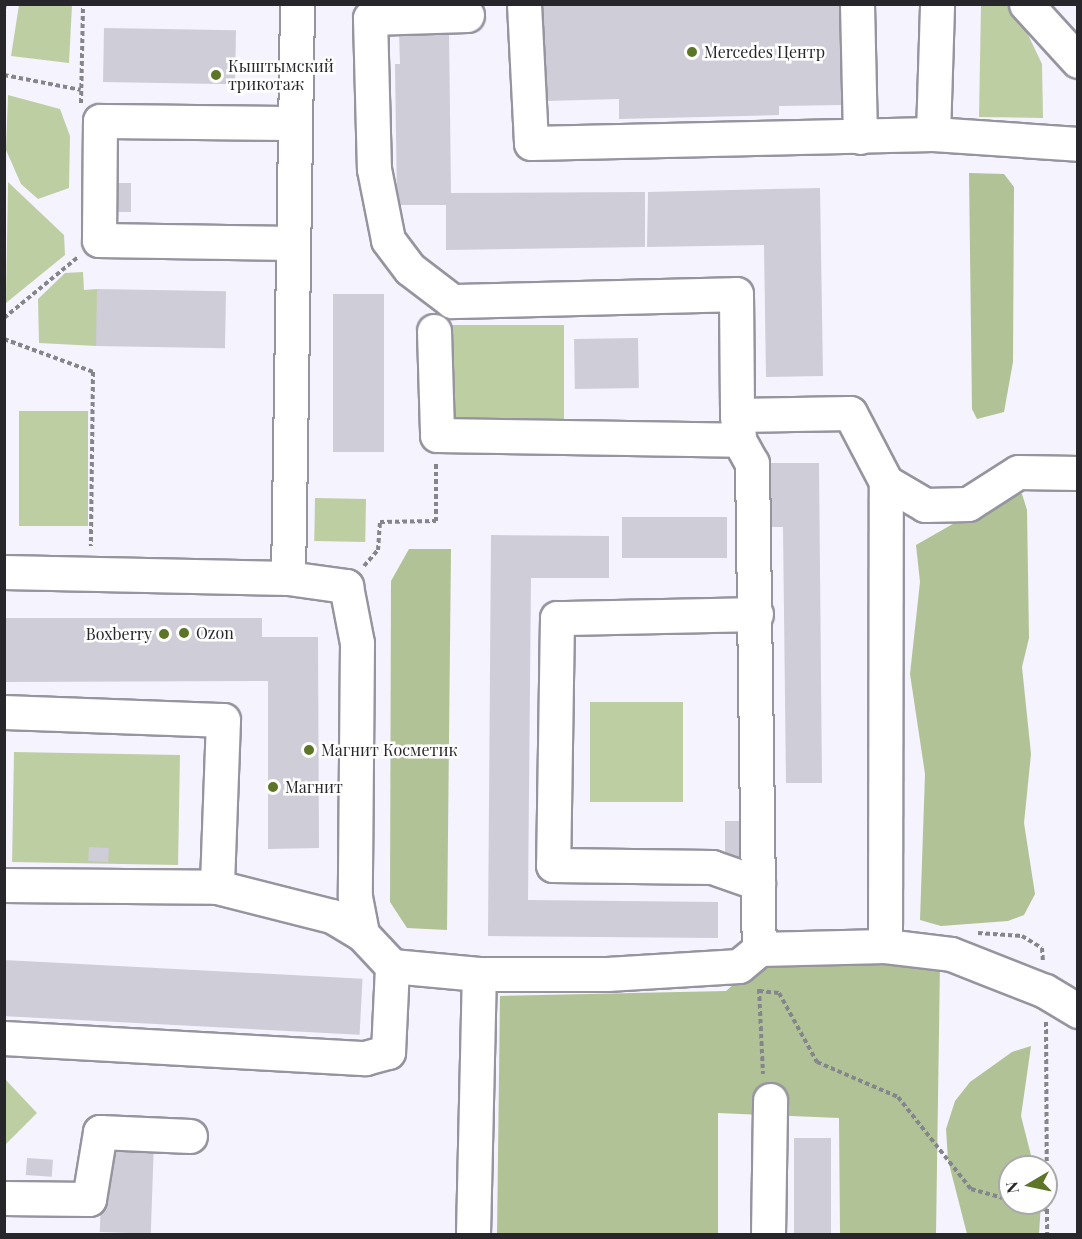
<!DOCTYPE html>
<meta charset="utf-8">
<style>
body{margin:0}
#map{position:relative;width:1082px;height:1239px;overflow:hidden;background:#f4f3fe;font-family:"Playfair Display",serif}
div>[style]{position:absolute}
.green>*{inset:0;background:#becea3;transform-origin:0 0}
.forest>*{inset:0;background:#b1c296}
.building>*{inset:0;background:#cecdd8;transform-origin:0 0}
.path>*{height:4px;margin-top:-2px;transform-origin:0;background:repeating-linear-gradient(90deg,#85858c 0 4.5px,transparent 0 7.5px)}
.roads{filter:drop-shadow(2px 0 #96959f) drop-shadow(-2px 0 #96959f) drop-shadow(0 2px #96959f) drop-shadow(0 -2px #96959f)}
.minor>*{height:33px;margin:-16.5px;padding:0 16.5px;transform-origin:16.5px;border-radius:16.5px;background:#fff}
.dots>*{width:16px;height:16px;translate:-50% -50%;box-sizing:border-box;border:3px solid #fff;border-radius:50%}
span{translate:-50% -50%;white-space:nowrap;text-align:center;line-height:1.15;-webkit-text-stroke:5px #fff;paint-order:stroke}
.poi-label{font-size:16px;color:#27272b}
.left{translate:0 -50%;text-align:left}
.right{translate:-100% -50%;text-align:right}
.frame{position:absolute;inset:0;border:6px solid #27272b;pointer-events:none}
.north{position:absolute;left:998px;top:1155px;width:60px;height:60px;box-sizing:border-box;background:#fff;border:2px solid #a9a9aa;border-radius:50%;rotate:261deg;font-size:16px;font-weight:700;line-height:24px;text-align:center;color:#27272b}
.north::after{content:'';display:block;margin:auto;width:21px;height:27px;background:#5c7527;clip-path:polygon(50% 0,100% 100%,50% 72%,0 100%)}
</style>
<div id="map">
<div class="green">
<i style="clip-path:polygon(19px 5px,72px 5px,69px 63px,11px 56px)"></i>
<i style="clip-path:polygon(981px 5px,1009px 5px,1021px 20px,1042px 64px,1043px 118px,979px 117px)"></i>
<i style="clip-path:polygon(8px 95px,60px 109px,70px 136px,69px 188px,38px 199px,21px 184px,6px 150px)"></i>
<i style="clip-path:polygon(8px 182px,64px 235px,65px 255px,6px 303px)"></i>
<i style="clip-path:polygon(83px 272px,84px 290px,97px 289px,97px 346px,39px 343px,38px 299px,65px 273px)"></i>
<i style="left:450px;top:325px;width:114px;height:95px"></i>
<i style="left:19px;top:411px;width:69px;height:115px"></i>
<i style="left:366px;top:499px;width:43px;height:51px;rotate:91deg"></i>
<i style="left:590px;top:702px;width:93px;height:100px"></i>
<i style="left:14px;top:752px;width:166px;height:110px;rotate:1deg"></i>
<i style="clip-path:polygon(5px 1079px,37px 1113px,5px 1145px)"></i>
</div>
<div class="forest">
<i style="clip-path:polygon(969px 173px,1004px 174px,1014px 187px,1013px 362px,1004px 412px,977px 419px,972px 409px)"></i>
<i style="clip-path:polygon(1014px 489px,1022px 494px,1027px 510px,1029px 638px,1022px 667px,1031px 754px,1024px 823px,1035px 894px,1024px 915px,1008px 921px,941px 926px,920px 920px,925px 774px,910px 674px,920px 582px,916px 545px)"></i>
<i style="clip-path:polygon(409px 549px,451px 549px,447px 930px,407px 928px,390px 902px,391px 581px)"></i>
<i style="clip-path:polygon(766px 956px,940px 963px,936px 1234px,840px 1234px,839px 1118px,718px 1113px,718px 1234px,497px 1234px,500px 996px,726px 991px)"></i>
<i style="clip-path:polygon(1031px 1046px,1021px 1116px,1034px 1167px,1010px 1167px,1010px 1203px,1041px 1203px,1039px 1234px,967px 1234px,948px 1160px,946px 1129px,955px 1101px,970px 1082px,1012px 1052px)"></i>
</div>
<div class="building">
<i style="clip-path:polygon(542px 4px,840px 4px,842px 105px,779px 106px,779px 115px,619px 119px,619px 99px,545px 101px)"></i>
<i style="left:104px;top:28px;width:132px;height:54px;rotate:1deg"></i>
<i style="clip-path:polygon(399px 32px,449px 32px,451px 193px,645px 192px,645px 247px,446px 250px,446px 205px,397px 205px,395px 64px,400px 64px)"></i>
<i style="left:113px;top:183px;width:18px;height:29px"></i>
<i style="clip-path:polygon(820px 188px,823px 376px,766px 377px,764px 245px,647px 247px,648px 192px)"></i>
<i style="left:97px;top:289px;width:129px;height:57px;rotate:1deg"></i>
<i style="left:333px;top:294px;width:51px;height:158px"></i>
<i style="left:638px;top:338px;width:50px;height:64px;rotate:89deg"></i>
<i style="clip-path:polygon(761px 463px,819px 463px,822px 783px,786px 783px,783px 527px,762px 527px)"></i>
<i style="left:622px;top:517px;width:105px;height:41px"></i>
<i style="clip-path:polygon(491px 535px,609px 536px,609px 578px,531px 578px,528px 900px,718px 902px,718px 938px,488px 936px)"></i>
<i style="clip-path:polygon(4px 618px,262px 618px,262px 637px,318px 637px,319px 848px,268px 849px,268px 681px,4px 682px)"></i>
<i style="left:725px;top:821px;width:18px;height:40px"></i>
<i style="left:89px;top:847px;width:20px;height:14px;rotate:3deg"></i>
<i style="left:4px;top:960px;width:359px;height:56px;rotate:3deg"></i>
<i style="left:794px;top:1138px;width:37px;height:96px"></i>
<i style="left:103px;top:1140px;width:51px;height:92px;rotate:2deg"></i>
<i style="left:27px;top:1158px;width:26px;height:17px;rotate:4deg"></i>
</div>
<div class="path">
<i style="left:4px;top:9px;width:5px;rotate:-79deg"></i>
<i style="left:4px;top:75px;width:78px;rotate:11deg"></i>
<i style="left:81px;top:103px;width:99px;rotate:-88.8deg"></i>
<i style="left:4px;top:318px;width:96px;rotate:-39.5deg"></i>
<i style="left:4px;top:339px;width:95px;rotate:20.3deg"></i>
<i style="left:93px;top:372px;width:174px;rotate:90.7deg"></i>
<i style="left:364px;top:566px;width:21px;rotate:-49deg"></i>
<i style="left:378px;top:550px;width:28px;rotate:-86deg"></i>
<i style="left:380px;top:522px;width:56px;rotate:-1deg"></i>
<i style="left:436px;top:521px;width:58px;rotate:-90deg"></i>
<i style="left:978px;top:933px;width:44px;rotate:3.9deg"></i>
<i style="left:1022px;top:936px;width:23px;rotate:31deg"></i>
<i style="left:1042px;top:948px;width:13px;rotate:86deg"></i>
<i style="left:759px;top:989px;width:85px;rotate:87.3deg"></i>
<i style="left:759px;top:991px;width:20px;rotate:6deg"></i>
<i style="left:779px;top:993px;width:79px;rotate:61.2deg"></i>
<i style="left:817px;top:1062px;width:88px;rotate:23.4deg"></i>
<i style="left:898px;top:1097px;width:117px;rotate:51.6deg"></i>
<i style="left:971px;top:1189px;width:41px;rotate:15.8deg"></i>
<i style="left:1046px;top:1022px;width:212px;rotate:89.7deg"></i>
<i style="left:1022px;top:1203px;width:26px;rotate:16deg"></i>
</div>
<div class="roads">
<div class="minor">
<i style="left:524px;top:4px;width:139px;rotate:87.1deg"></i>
<i style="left:531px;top:143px;width:402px;rotate:-1.3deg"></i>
<i style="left:933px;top:134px;width:145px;rotate:3.9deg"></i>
<i style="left:857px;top:4px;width:133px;rotate:88.7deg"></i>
<i style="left:1026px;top:4px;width:77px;rotate:47.6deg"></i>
<i style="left:467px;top:15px;width:97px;rotate:178.2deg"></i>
<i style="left:370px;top:18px;width:151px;rotate:88.5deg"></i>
<i style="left:374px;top:169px;width:72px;rotate:78.8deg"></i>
<i style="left:388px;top:240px;width:36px;rotate:53deg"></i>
<i style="left:410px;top:269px;width:53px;rotate:37.3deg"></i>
<i style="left:452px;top:301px;width:284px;rotate:-1.4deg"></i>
<i style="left:736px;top:294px;width:121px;rotate:89.5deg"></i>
<i style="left:737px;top:415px;width:113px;rotate:-1deg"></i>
<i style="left:850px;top:413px;width:78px;rotate:62.4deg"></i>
<i style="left:886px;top:482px;width:45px;rotate:30.5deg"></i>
<i style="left:925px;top:505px;width:43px;rotate:-1.3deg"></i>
<i style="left:968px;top:504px;width:59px;rotate:-32.6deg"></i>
<i style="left:1018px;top:472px;width:60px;rotate:1deg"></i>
<i style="left:291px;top:123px;width:191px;rotate:-179.4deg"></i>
<i style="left:100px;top:121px;width:119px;rotate:90.5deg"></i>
<i style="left:99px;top:240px;width:193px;rotate:0.9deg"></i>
<i style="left:933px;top:134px;width:130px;rotate:-88.2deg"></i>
<i style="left:434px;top:331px;width:104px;rotate:88.3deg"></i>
<i style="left:437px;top:435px;width:302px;rotate:0.9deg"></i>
<i style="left:737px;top:415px;width:25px;rotate:85deg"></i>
<i style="left:739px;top:440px;width:26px;rotate:61deg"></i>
<i style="left:752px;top:463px;width:486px;rotate:89.2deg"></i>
<i style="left:4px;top:572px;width:284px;rotate:1.2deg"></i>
<i style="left:288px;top:578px;width:59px;rotate:7.9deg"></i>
<i style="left:346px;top:586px;width:58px;rotate:79.1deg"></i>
<i style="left:357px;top:643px;width:254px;rotate:90.5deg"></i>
<i style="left:355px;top:897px;width:38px;rotate:79deg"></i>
<i style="left:362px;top:934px;width:44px;rotate:46.8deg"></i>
<i style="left:288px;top:578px;width:574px;rotate:-89.1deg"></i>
<i style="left:756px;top:614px;width:199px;rotate:178.8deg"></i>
<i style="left:557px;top:618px;width:247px;rotate:90.9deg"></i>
<i style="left:553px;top:865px;width:159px;rotate:0.7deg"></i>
<i style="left:712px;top:867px;width:49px;rotate:19.2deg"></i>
<i style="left:4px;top:712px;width:219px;rotate:2.1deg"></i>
<i style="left:223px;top:720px;width:167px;rotate:92.1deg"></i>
<i style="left:4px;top:885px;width:213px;rotate:0.5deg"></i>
<i style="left:217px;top:887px;width:119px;rotate:14.2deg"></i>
<i style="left:332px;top:916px;width:35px;rotate:31deg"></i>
<i style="left:885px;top:946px;width:464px;rotate:-89.9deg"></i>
<i style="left:4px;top:1038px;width:362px;rotate:3.2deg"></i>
<i style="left:365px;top:1058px;width:24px;rotate:-15deg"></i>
<i style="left:388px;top:1052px;width:86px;rotate:-87.3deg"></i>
<i style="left:392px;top:966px;width:87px;rotate:5.3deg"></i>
<i style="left:479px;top:974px;width:128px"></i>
<i style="left:607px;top:974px;width:132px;rotate:-3.5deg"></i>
<i style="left:739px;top:966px;width:26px;rotate:-40deg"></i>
<i style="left:759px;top:949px;width:126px;rotate:-1.4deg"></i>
<i style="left:885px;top:946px;width:66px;rotate:6.9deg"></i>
<i style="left:951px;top:954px;width:101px;rotate:21.5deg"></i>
<i style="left:1045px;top:991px;width:39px;rotate:31deg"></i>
<i style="left:4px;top:1198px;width:85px;rotate:0.7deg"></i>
<i style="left:89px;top:1199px;width:68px;rotate:-80.7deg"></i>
<i style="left:100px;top:1132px;width:90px;rotate:2.5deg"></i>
<i style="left:473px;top:1234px;width:260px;rotate:-88.7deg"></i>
<i style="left:768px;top:1234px;width:134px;rotate:-89.1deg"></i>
</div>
</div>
<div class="dots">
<i style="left:692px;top:52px;background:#5c7527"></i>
<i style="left:216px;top:75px;background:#5c7527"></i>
<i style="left:184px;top:633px;background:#5c7527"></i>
<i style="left:164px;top:634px;background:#5c7527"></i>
<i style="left:309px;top:750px;background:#5c7527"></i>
<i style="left:273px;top:787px;background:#5c7527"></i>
</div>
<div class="poi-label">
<span class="left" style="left:704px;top:52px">Mercedes Центр</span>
<span class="left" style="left:228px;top:75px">Кыштымский<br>трикотаж</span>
<span class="left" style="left:196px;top:633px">Ozon</span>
<span class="right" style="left:152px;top:634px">Boxberry</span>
<span class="left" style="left:321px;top:750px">Магнит Косметик</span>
<span class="left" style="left:285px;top:787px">Магнит</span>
</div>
<div class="frame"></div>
<div class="north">N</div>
</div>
